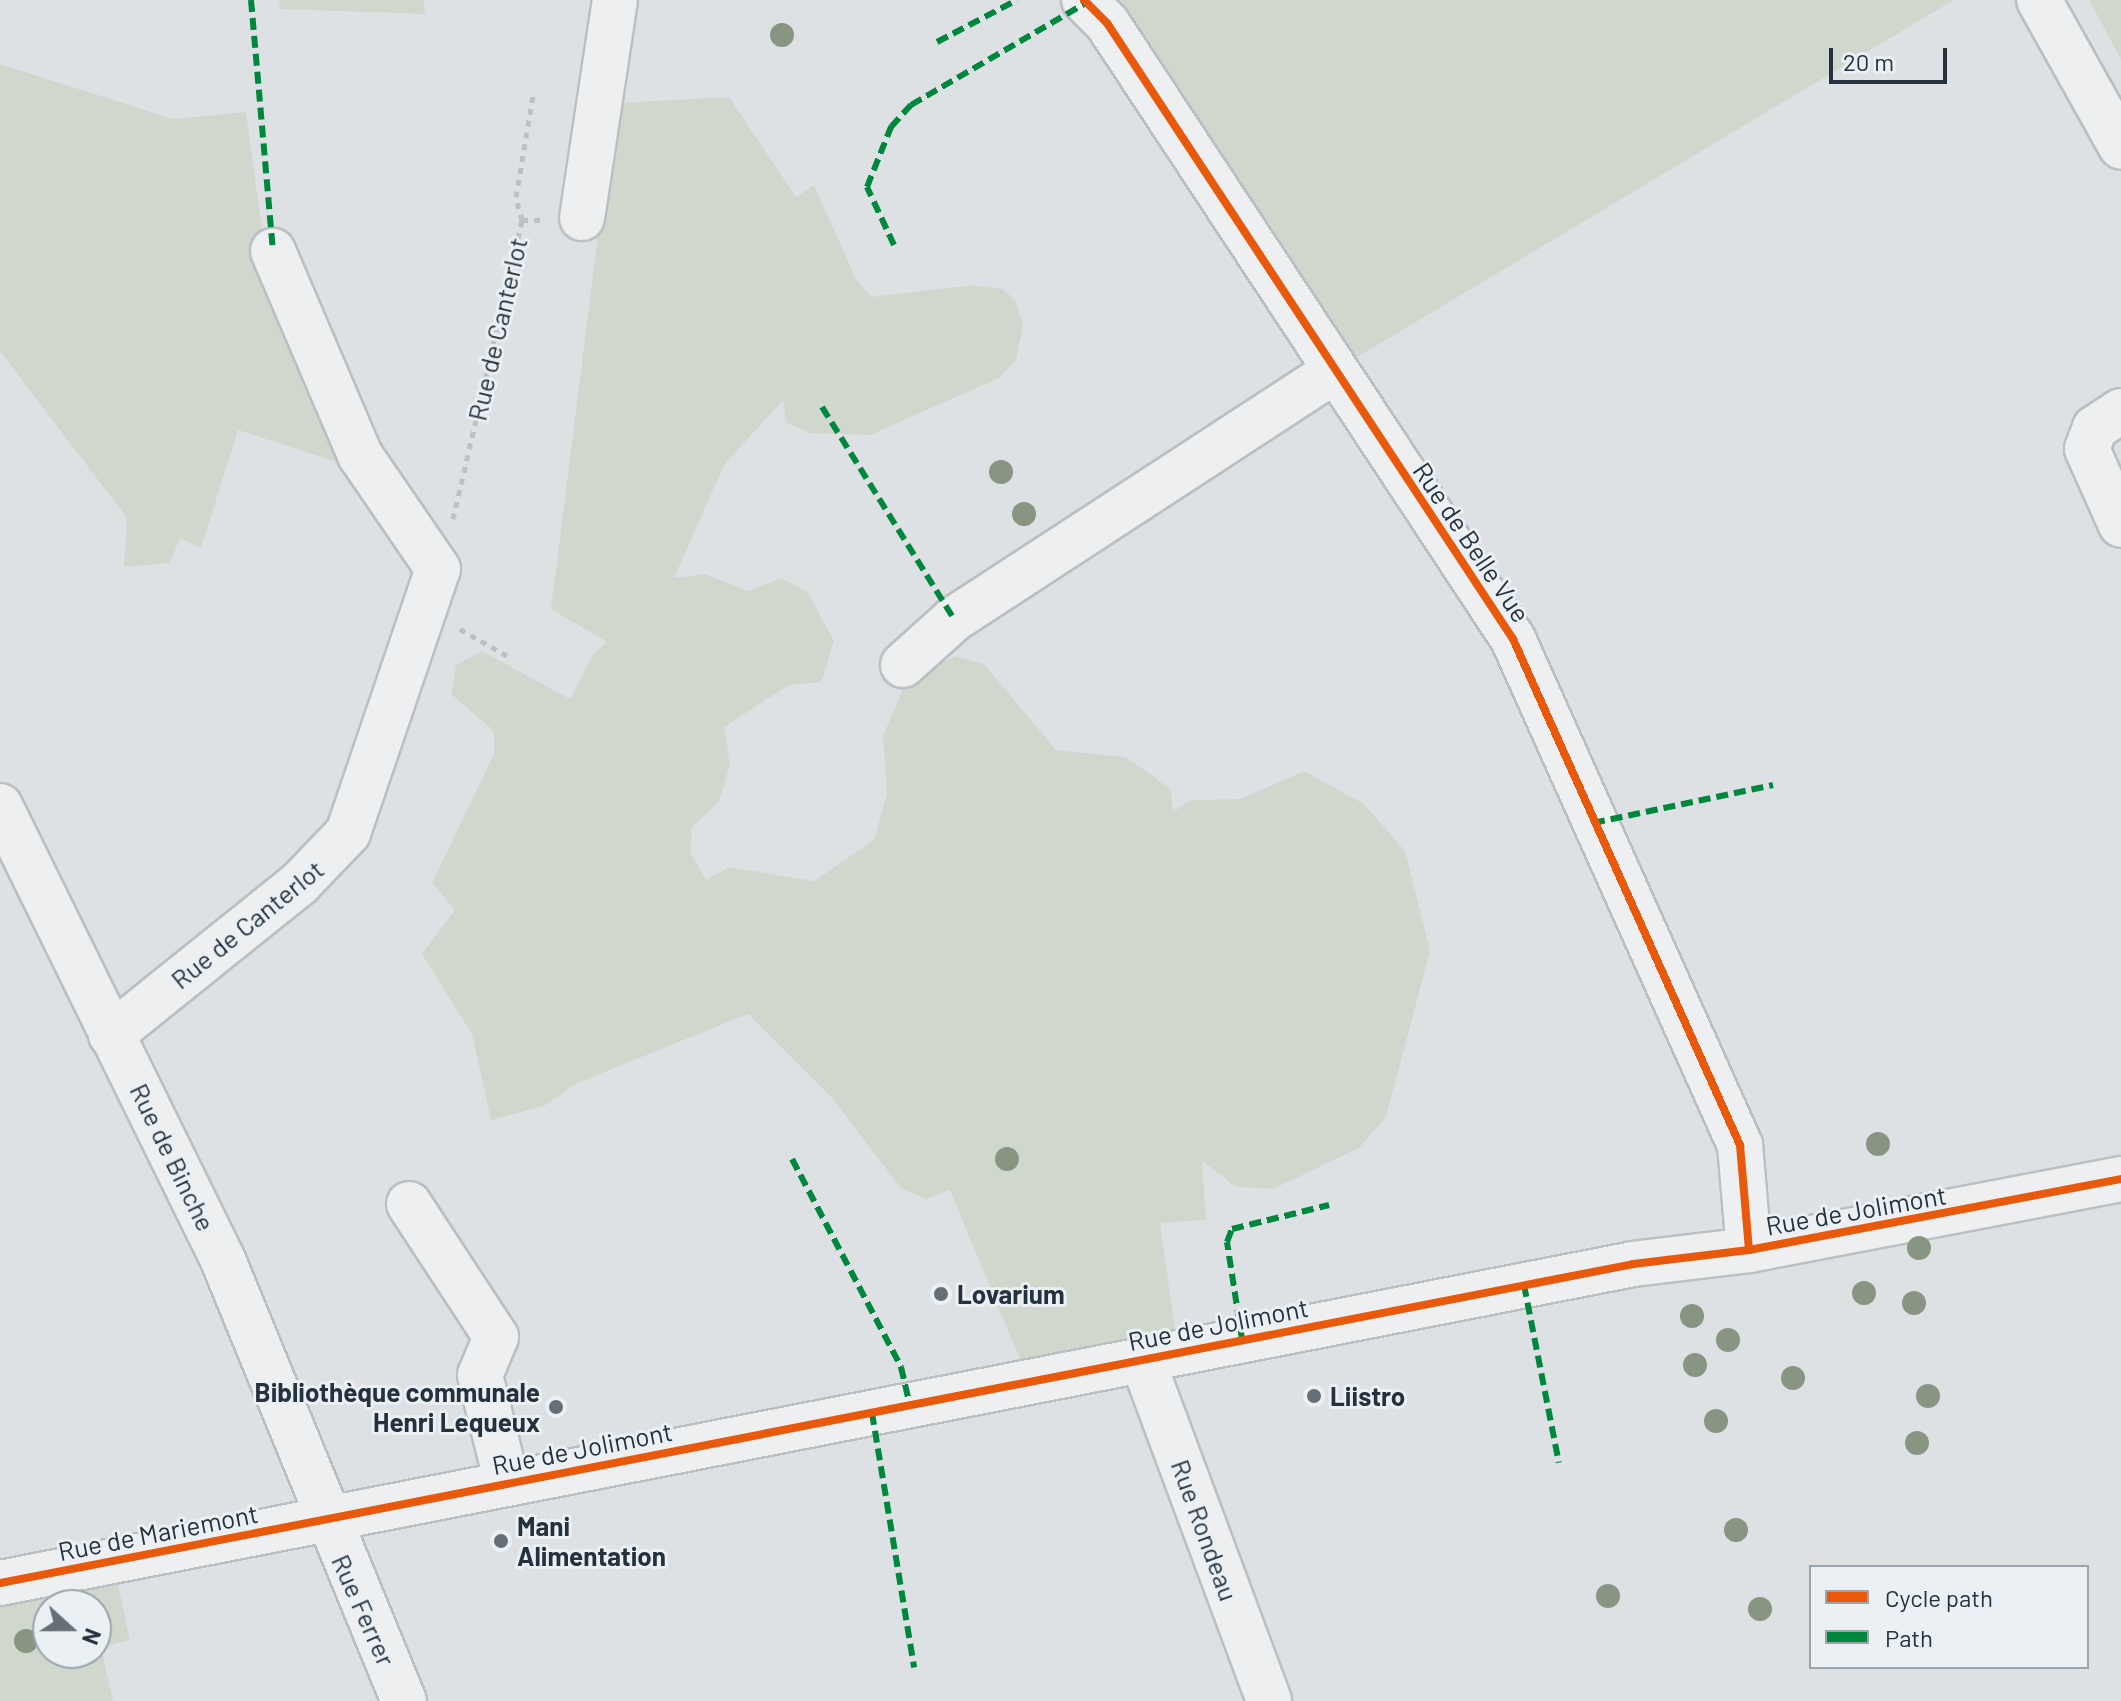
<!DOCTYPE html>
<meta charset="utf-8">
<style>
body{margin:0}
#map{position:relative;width:2121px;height:1701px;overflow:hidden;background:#dee1e3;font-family:Barlow,sans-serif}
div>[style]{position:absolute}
.green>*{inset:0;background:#d0d8ce}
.path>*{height:5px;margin-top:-2.5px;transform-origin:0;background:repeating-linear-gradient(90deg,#bdc1c3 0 6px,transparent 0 12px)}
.roads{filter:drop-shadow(2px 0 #bcbfc1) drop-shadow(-2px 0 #bcbfc1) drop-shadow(0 2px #bcbfc1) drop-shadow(0 -2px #bcbfc1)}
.minor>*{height:44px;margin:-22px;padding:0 22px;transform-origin:22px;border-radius:22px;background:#edeff0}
.quiet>*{height:6px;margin-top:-3px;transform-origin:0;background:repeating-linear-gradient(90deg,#00873e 0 12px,transparent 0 18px)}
.cycleway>*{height:8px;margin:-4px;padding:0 4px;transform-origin:4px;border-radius:4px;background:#e8590c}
.trees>*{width:24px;height:24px;margin:-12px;border-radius:50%;background:#879582}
.dots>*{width:22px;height:22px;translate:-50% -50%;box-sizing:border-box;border:4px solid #eaf0f4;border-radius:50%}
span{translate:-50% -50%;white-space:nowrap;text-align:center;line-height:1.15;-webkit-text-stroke:6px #eaf0f4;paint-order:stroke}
.street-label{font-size:26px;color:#25313c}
.poi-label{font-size:26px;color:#25313c;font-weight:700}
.left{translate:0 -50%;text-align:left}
.right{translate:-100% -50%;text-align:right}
.legend{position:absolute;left:1809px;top:1565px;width:280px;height:104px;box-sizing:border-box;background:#eaf0f4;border:2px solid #9ba4aa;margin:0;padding:10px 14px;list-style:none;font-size:24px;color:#25313c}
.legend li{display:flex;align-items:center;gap:16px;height:40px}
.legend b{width:40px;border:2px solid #9ba4aa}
.north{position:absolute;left:32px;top:1589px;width:80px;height:80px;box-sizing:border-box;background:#eaf0f4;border:2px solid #9ba4aa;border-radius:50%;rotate:111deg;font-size:22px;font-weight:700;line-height:32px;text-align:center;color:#25313c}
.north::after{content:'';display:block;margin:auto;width:28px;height:36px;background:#666f76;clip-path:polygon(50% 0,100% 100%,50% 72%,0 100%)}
.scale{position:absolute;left:1829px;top:48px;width:118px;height:36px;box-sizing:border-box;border:4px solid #25313c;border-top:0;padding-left:10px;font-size:24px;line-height:28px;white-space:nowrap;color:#25313c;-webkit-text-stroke:6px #eaf0f4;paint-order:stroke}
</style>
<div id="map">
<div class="green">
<i style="clip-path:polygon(279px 0,424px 0,425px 14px,280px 9px)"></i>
<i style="clip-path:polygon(1116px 0,1954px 0,1334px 371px,1098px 12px)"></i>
<i style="clip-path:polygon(2089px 0,2121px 0,2121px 59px)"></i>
<i style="clip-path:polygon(0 64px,173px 119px,246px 112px,263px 237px,361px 470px,238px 430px,201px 548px,180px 538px,170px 563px,124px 567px,127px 518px,0 351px)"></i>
<i style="clip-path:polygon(729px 97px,796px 197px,814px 185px,855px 277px,871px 297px,972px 285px,1003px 289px,1016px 301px,1023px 325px,1016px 360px,999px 378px,870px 435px,809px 433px,786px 422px,783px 400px,724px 465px,674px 578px,705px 574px,749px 591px,781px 578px,807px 591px,834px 641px,821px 682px,789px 685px,724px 727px,730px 764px,719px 802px,692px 827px,691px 853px,706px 880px,729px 867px,814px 881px,874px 840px,887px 794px,883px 736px,906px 682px,955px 656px,984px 664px,1056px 750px,1125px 757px,1146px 771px,1171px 790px,1173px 812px,1190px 800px,1240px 799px,1304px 771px,1364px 804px,1405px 851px,1430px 951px,1386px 1117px,1359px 1148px,1273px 1189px,1236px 1187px,1202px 1161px,1206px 1220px,1160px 1223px,1178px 1351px,1029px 1381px,950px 1190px,926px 1199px,901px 1188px,831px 1097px,748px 1014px,575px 1084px,544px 1106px,491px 1120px,472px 1034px,422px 954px,455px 910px,432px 883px,494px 754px,494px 731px,451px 694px,456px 665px,482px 651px,570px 699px,593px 654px,607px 642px,551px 609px,600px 219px,599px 104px)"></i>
<i style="clip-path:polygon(evenodd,113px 1562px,130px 1640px,101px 1647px,113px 1701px,0 1701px,0 1583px,113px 1562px,48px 1605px,96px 1605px,96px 1653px,48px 1653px,48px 1605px)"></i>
</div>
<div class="path">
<i style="left:522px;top:220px;width:24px;rotate:-105deg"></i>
<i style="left:516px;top:197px;width:103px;rotate:-80.5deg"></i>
<i style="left:453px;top:519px;width:307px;rotate:-77deg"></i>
<i style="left:522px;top:220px;width:20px"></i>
<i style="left:460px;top:629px;width:59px;rotate:29.6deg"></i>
</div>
<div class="roads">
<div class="minor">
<i style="left:1084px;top:0;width:33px;rotate:45deg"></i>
<i style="left:1107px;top:23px;width:738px;rotate:56.61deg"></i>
<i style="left:1513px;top:639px;width:555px;rotate:65.84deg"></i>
<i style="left:1740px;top:1145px;width:105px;rotate:85.1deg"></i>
<i style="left:2039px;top:0;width:168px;rotate:60.8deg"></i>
<i style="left:582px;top:218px;width:220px;rotate:-81.4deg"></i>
<i style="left:2121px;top:411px;width:31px;rotate:147deg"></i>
<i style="left:2095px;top:428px;width:22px;rotate:111deg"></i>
<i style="left:2087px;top:449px;width:83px;rotate:65.9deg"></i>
<i style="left:903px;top:665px;width:69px;rotate:-42deg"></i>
<i style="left:954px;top:619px;width:454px;rotate:-33.1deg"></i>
<i style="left:0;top:806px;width:506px;rotate:63.84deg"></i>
<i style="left:223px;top:1260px;width:477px;rotate:67.7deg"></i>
<i style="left:111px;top:1035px;width:243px;rotate:-38.8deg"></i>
<i style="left:300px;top:883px;width:69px;rotate:-46.2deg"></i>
<i style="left:348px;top:833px;width:279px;rotate:-71.2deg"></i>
<i style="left:438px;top:569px;width:138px;rotate:-124.4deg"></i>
<i style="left:360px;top:455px;width:222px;rotate:-113.1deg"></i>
<i style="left:409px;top:1204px;width:159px;rotate:56.8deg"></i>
<i style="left:496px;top:1337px;width:41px;rotate:112.8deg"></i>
<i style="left:480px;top:1375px;width:111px;rotate:76deg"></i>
<i style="left:1142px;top:1359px;width:365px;rotate:69.6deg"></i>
<i style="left:0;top:1583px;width:1664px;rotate:-11.05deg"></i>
<i style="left:1633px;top:1264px;width:117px;rotate:-6.9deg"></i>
<i style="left:1749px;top:1250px;width:379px;rotate:-10.8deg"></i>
</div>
</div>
<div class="quiet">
<i style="left:251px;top:0;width:252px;rotate:85deg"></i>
<i style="left:937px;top:42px;width:90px;rotate:-27.7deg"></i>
<i style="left:894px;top:245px;width:64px;rotate:-115deg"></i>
<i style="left:867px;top:187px;width:65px;rotate:-68.2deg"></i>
<i style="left:891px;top:127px;width:30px;rotate:-48deg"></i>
<i style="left:911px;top:105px;width:204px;rotate:-30.3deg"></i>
<i style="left:822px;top:407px;width:250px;rotate:58.1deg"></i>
<i style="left:1593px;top:823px;width:184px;rotate:-11.9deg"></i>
<i style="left:792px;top:1159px;width:235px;rotate:62.3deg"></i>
<i style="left:901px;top:1367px;width:39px;rotate:77deg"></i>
<i style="left:1524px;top:1285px;width:181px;rotate:78.9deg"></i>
<i style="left:1242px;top:1339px;width:98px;rotate:-98.8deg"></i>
<i style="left:1227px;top:1242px;width:14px;rotate:-69deg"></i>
<i style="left:1232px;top:1229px;width:100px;rotate:-13.9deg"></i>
<i style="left:872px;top:1413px;width:258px;rotate:80.6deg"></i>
</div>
<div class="cycleway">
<i style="left:1084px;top:0;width:33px;rotate:45deg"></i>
<i style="left:1107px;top:23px;width:738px;rotate:56.61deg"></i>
<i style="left:1513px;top:639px;width:555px;rotate:65.84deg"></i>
<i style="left:1740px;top:1145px;width:105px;rotate:85.1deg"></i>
<i style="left:0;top:1583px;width:1664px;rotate:-11.05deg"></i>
<i style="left:1633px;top:1264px;width:117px;rotate:-6.9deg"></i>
<i style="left:1749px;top:1250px;width:379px;rotate:-10.8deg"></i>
</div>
<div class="trees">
<i style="left:782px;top:35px"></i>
<i style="left:1001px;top:472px"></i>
<i style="left:1024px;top:514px"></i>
<i style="left:1878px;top:1144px"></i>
<i style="left:1007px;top:1159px"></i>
<i style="left:1919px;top:1248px"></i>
<i style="left:1864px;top:1293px"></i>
<i style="left:1914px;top:1303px"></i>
<i style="left:1692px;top:1316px"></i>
<i style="left:1728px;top:1340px"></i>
<i style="left:1695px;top:1365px"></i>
<i style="left:1793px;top:1378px"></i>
<i style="left:1928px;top:1396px"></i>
<i style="left:1716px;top:1421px"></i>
<i style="left:1917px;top:1443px"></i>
<i style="left:1736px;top:1530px"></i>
<i style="left:1608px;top:1596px"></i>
<i style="left:1760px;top:1609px"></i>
<i style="left:26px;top:1641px"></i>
</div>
<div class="dots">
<i style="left:941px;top:1294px;background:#666f76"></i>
<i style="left:1314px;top:1396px;background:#666f76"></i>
<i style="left:556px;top:1407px;background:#666f76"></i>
<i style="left:501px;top:1541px;background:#666f76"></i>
</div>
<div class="street-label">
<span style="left:497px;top:329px;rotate:-77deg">Rue de Canterlot</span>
<span style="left:1472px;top:542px;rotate:56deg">Rue de Belle Vue</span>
<span style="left:247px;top:924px;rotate:-39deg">Rue de Canterlot</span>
<span style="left:173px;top:1157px;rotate:64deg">Rue de Binche</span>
<span style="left:1856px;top:1210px;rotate:-10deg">Rue de Jolimont</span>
<span style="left:1218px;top:1324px;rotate:-11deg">Rue de Jolimont</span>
<span style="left:582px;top:1448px;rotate:-11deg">Rue de Jolimont</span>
<span style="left:1205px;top:1530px;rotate:70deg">Rue Rondeau</span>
<span style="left:158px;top:1532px;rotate:-11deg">Rue de Mariemont</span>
<span style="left:364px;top:1610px;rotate:66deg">Rue Ferrer</span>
</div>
<div class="poi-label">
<span class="left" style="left:957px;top:1294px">Lovarium</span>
<span class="right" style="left:540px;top:1407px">Bibliothèque communale<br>Henri Lequeux</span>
<span class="left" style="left:1330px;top:1396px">Liistro</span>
<span class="left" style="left:517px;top:1541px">Mani<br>Alimentation</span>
</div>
<ul class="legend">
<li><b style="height:10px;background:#e8590c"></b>Cycle path</li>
<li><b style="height:10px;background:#00873e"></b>Path</li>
</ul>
<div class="north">N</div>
<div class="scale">20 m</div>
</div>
